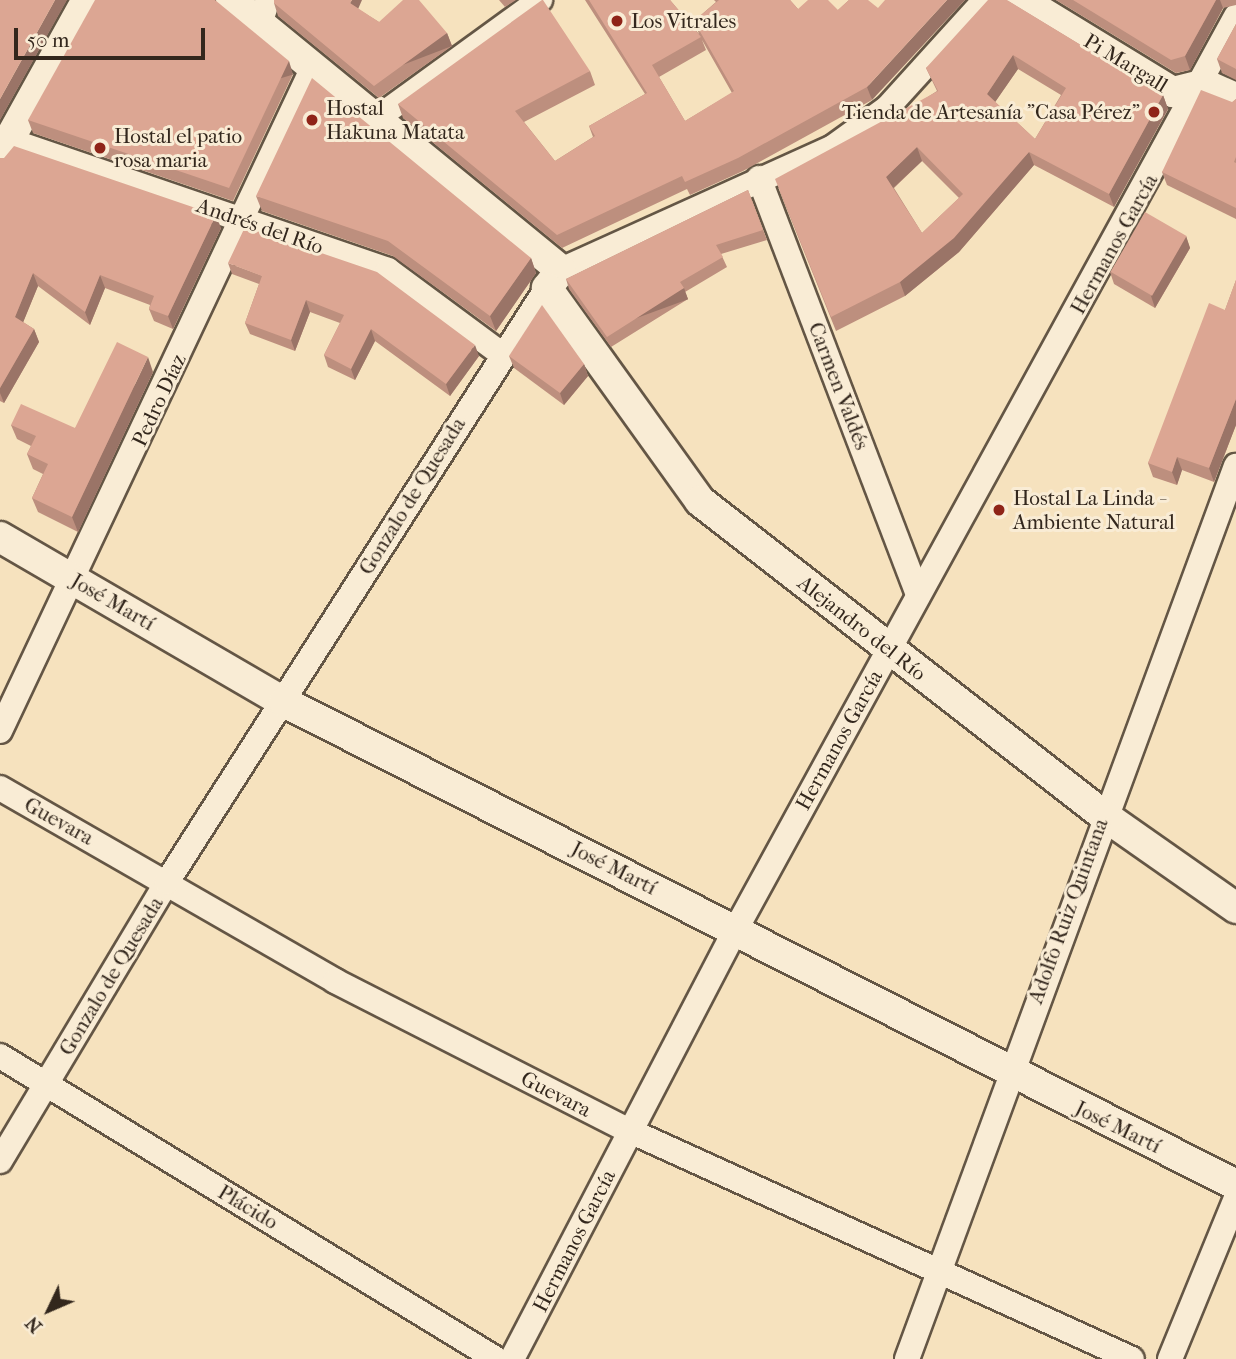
<!DOCTYPE html>
<meta charset="utf-8">
<style>
body{margin:0}
#map{position:relative;width:1236px;height:1359px;overflow:hidden;background:#f6e2be;font-family:"IM FELL French Canon",serif}
div>[style]{position:absolute}
.roads{filter:drop-shadow(2px 0 #645645) drop-shadow(-2px 0 #645645) drop-shadow(0 2px #645645) drop-shadow(0 -2px #645645)}
.minor>*{height:24px;margin:-12px;padding:0 12px;transform-origin:12px;border-radius:12px;background:#f9ecd5}
.tertiary>*{height:30px;margin:-15px;padding:0 15px;transform-origin:15px;border-radius:15px;background:#f9ecd5}
.wall>*{inset:0;background:#bd8f7e}
.shaded-wall>*{inset:0;background:#9a7467;transform-origin:0 0}
.building>*{inset:0;background:#dca693;transform-origin:0 0}
.dots>*{width:19px;height:19px;translate:-50% -50%;box-sizing:border-box;border:4px solid #f9ecd5;border-radius:50%}
span{translate:-50% -50%;white-space:nowrap;text-align:center;line-height:1.15;-webkit-text-stroke:6px #f9ecd5;paint-order:stroke}
.poi-label{font-size:21px;color:#33271d}
.left{translate:0 -50%;text-align:left}
.right{translate:-100% -50%;text-align:right}
.street-label{font-size:21px;color:#33271d}
.north{position:absolute;left:14px;top:1275px;width:70px;height:70px;-webkit-text-stroke:5px #f9ecd5;paint-order:stroke;rotate:226deg;font-size:19px;font-weight:700;line-height:28px;text-align:center;color:#33271d}
.north::after{content:'';display:block;margin:auto;width:24px;height:32px;background:#33271d;clip-path:polygon(50% 0,100% 100%,50% 72%,0 100%)}
.scale{position:absolute;left:14px;top:28px;width:191px;height:32px;box-sizing:border-box;border:4px solid #33271d;border-top:0;padding-left:9px;font-size:21px;line-height:24px;white-space:nowrap;color:#33271d;-webkit-text-stroke:5px #f9ecd5;paint-order:stroke}
</style>
<div id="map">
<div class="roads">
<div class="minor">
<i style="left:260px;top:24px;width:25px;rotate:-72deg"></i>
<i style="left:376px;top:119px;width:203px;rotate:-36deg"></i>
<i style="left:0;top:137px;width:410px;rotate:18.9deg"></i>
<i style="left:388px;top:270px;width:139px;rotate:36.5deg"></i>
<i style="left:759px;top:178px;width:446px;rotate:69.1deg"></i>
<i style="left:561px;top:270px;width:299px;rotate:-24.3deg"></i>
<i style="left:833px;top:147px;width:67px;rotate:-35.8deg"></i>
<i style="left:887px;top:108px;width:146px;rotate:-47.8deg"></i>
<i style="left:0;top:731px;width:734px;rotate:-64.76deg"></i>
<i style="left:0;top:788px;width:387px;rotate:29.9deg"></i>
<i style="left:335px;top:981px;width:331px;rotate:27deg"></i>
<i style="left:630px;top:1131px;width:551px;rotate:24.43deg"></i>
<i style="left:0;top:1056px;width:581px;rotate:31.42deg"></i>
<i style="left:0;top:1161px;width:325px;rotate:-59.1deg"></i>
<i style="left:167px;top:882px;width:705px;rotate:-57.39deg"></i>
<i style="left:512px;top:1359px;width:485px;rotate:-62.5deg"></i>
<i style="left:736px;top:929px;width:1041px;rotate:-61.29deg"></i>
<i style="left:907px;top:1359px;width:952px;rotate:-69.78deg"></i>
<i style="left:1170px;top:1359px;width:174px;rotate:-67.7deg"></i>
</div>
<div class="tertiary">
<i style="left:231px;top:0;width:426px;rotate:39.3deg"></i>
<i style="left:561px;top:270px;width:23px;rotate:128deg"></i>
<i style="left:547px;top:288px;width:262px;rotate:54.3deg"></i>
<i style="left:700px;top:501px;width:509px;rotate:37.9deg"></i>
<i style="left:1102px;top:814px;width:164px;rotate:35deg"></i>
<i style="left:1022px;top:0;width:177px;rotate:31.4deg"></i>
<i style="left:1173px;top:92px;width:32px;rotate:-14deg"></i>
<i style="left:1204px;top:84px;width:35px;rotate:24deg"></i>
<i style="left:0;top:156px;width:179px;rotate:-60.9deg"></i>
<i style="left:0;top:537px;width:328px;rotate:30.2deg"></i>
<i style="left:284px;top:702px;width:1068px;rotate:26.9deg"></i>
</div>
</div>
<div class="wall">
<i style="clip-path:polygon(499px 0,516px 0,505px 7px)"></i>
<i style="clip-path:polygon(evenodd,585px 0,670px 0,699px 34px,694px 21px,716px 2px,714px 0,790px 0,798px 9px,838px 10px,849px 0,872px 100px,743px 171px,690px 195px,687px 189px,562px 248px,403px 118px,398px 104px,590px 71px,595px 85px,524px 122px,555px 161px,593px 137px,589px 126px,645px 94px,585px 0,702px 40px,732px 93px,685px 121px,659px 77px,706px 50px,702px 40px)"></i>
<i style="clip-path:polygon(1056px 0,1236px 0,1236px 5px,1223px 8px,1190px 70px,1176px 73px)"></i>
<i style="clip-path:polygon(evenodd,1008px 1px,1163px 95px,1168px 109px,1114px 207px,1034px 165px,959px 252px,905px 296px,836px 331px,780px 192px,937px 91px,926px 68px,1008px 1px,1018px 69px,1061px 95px,1035px 139px,995px 102px,1018px 69px,1008px 1px,922px 161px,959px 198px,922px 233px,894px 188px,922px 161px)"></i>
<i style="clip-path:polygon(274px 3px,358px 9px,379px 22px,447px 33px,452px 46px,379px 98px,278px 16px)"></i>
<i style="clip-path:polygon(1236px 24px,1236px 80px,1222px 73px,1217px 59px)"></i>
<i style="clip-path:polygon(293px 74px,233px 201px,33px 133px,28px 120px)"></i>
<i style="clip-path:polygon(1236px 99px,1236px 219px,1167px 185px,1162px 172px)"></i>
<i style="clip-path:polygon(0 158px,221px 228px,173px 329px,154px 321px,149px 309px,150px 305px,105px 288px,90px 325px,38px 286px,23px 322px,34px 329px,39px 342px,4px 403px,0 401px)"></i>
<i style="clip-path:polygon(748px 190px,767px 240px,721px 254px,727px 267px,685px 292px,688px 299px,611px 347px,569px 289px,566px 279px)"></i>
<i style="clip-path:polygon(256px 196px,531px 258px,536px 273px,496px 331px,393px 256px,262px 211px)"></i>
<i style="clip-path:polygon(1186px 236px,1190px 248px,1155px 308px,1114px 284px,1110px 272px)"></i>
<i style="clip-path:polygon(228px 263px,479px 356px,450px 396px,375px 341px,355px 380px,328px 367px,324px 355px,340px 323px,310px 312px,295px 351px,250px 334px,245px 323px,259px 284px,232px 274px)"></i>
<i style="clip-path:polygon(1236px 280px,1236px 425px,1214px 482px,1182px 470px,1177px 485px,1153px 477px,1148px 463px,1225px 310px)"></i>
<i style="clip-path:polygon(509px 356px,584px 364px,588px 376px,564px 405px,514px 368px)"></i>
<i style="clip-path:polygon(153px 372px,78px 532px,38px 512px,32px 498px,43px 474px,33px 469px,27px 454px,31px 446px,17px 439px,11px 425px,75px 428px)"></i>
</div>
<div class="shaded-wall">
<i style="clip-path:polygon(55px 0,67px 0,0 120px,0 99px)"></i>
<i style="clip-path:polygon(352px 0,362px 0,355px 16px,350px 3px)"></i>
<i style="clip-path:polygon(947px 0,965px 0,872px 100px,867px 87px)"></i>
<i style="clip-path:polygon(1216px 0,1220px 0,1223px 8px,1190px 70px,1185px 56px)"></i>
<i style="left:447px;top:33px;width:14px;height:90px;rotate:69deg"></i>
<i style="clip-path:polygon(1013px 55px,1018px 69px,991px 108px,987px 94px)"></i>
<i style="left:289px;top:61px;width:14px;height:140px;rotate:73deg"></i>
<i style="clip-path:polygon(1163px 95px,1168px 109px,1114px 207px,1109px 194px)"></i>
<i style="clip-path:polygon(917px 147px,922px 161px,891px 190px,886px 177px)"></i>
<i style="clip-path:polygon(1029px 152px,1034px 165px,959px 252px,905px 296px,900px 282px)"></i>
<i style="clip-path:polygon(216px 215px,221px 228px,173px 329px,168px 316px)"></i>
<i style="clip-path:polygon(1186px 236px,1190px 248px,1155px 308px,1151px 296px)"></i>
<i style="clip-path:polygon(531px 258px,536px 273px,496px 331px,490px 316px)"></i>
<i style="clip-path:polygon(33px 273px,38px 286px,20px 330px,15px 317px)"></i>
<i style="clip-path:polygon(100px 275px,105px 288px,90px 325px,85px 312px)"></i>
<i style="left:684px;top:288px;width:12px;height:91px;rotate:70deg"></i>
<i style="clip-path:polygon(306px 300px,310px 312px,295px 351px,291px 340px)"></i>
<i style="clip-path:polygon(34px 329px,39px 342px,4px 403px,0 393px,0 388px)"></i>
<i style="clip-path:polygon(371px 329px,375px 341px,355px 380px,351px 369px)"></i>
<i style="clip-path:polygon(475px 345px,479px 356px,450px 396px,446px 384px)"></i>
<i style="clip-path:polygon(148px 357px,153px 372px,78px 532px,72px 517px)"></i>
<i style="clip-path:polygon(584px 364px,588px 376px,564px 405px,560px 393px)"></i>
<i style="clip-path:polygon(1236px 399px,1236px 425px,1214px 482px,1209px 468px)"></i>
<i style="clip-path:polygon(1177px 457px,1182px 470px,1177px 485px,1172px 472px)"></i>
</div>
<div class="building">
<i style="clip-path:polygon(0 0,55px 0,0 99px)"></i>
<i style="clip-path:polygon(95px 0,215px 0,289px 61px,229px 188px,28px 120px)"></i>
<i style="clip-path:polygon(274px 0,352px 0,350px 3px,379px 22px,403px 0,419px 0,447px 33px,374px 86px,274px 3px)"></i>
<i style="clip-path:polygon(542px 0,543px 0,590px 71px,515px 111px,555px 161px,595px 136px,589px 126px,647px 93px,589px 0,670px 0,701px 37px,652px 65px,685px 121px,734px 91px,694px 21px,719px 0,790px 0,798px 9px,808px 0,828px 0,838px 10px,849px 0,868px 0,878px 8px,885px 0,947px 0,867px 87px,738px 158px,685px 182px,682px 176px,557px 235px,398px 104px)"></i>
<i style="clip-path:polygon(evenodd,988px 0,1007px 0,1163px 95px,1109px 194px,1029px 152px,954px 238px,900px 282px,831px 317px,775px 179px,938px 91px,926px 68px,988px 0,1013px 55px,1066px 88px,1035px 139px,987px 94px,1013px 55px,988px 0,917px 147px,963px 194px,922px 233px,886px 177px,917px 147px)"></i>
<i style="clip-path:polygon(1073px 0,1216px 0,1185px 56px,1171px 60px)"></i>
<i style="clip-path:polygon(1236px 24px,1236px 69px,1217px 59px)"></i>
<i style="clip-path:polygon(312px 78px,531px 258px,490px 316px,388px 241px,256px 196px)"></i>
<i style="clip-path:polygon(1201px 90px,1232px 102px,1236px 99px,1236px 157px,1234px 162px,1236px 163px,1236px 208px,1162px 172px)"></i>
<i style="clip-path:polygon(14px 146px,216px 215px,168px 316px,149px 309px,154px 296px,100px 275px,85px 312px,33px 273px,15px 317px,34px 329px,0 388px,0 158px,4px 158px)"></i>
<i style="clip-path:polygon(748px 190px,763px 230px,716px 245px,723px 257px,680px 282px,684px 288px,607px 337px,566px 279px)"></i>
<i style="left:1145px;top:212px;width:48px;height:69px;rotate:30deg"></i>
<i style="clip-path:polygon(245px 227px,377px 272px,475px 345px,446px 384px,371px 329px,351px 369px,324px 355px,344px 315px,306px 300px,291px 340px,245px 323px,262px 276px,228px 263px)"></i>
<i style="clip-path:polygon(1236px 280px,1236px 399px,1209px 468px,1177px 457px,1172px 472px,1148px 463px,1209px 303px,1225px 310px)"></i>
<i style="clip-path:polygon(542px 305px,584px 364px,560px 393px,509px 356px)"></i>
<i style="clip-path:polygon(117px 342px,148px 357px,72px 517px,32px 498px,48px 464px,27px 454px,36px 436px,11px 425px,21px 404px,75px 428px)"></i>
</div>
<div class="dots">
<i style="left:617px;top:21px;background:#8f2418"></i>
<i style="left:1154px;top:112px;background:#8f2418"></i>
<i style="left:312px;top:120px;background:#8f2418"></i>
<i style="left:100px;top:148px;background:#8f2418"></i>
<i style="left:999px;top:510px;background:#8f2418"></i>
</div>
<div class="poi-label">
<span class="left" style="left:631px;top:21px">Los Vitrales</span>
<span class="left" style="left:326px;top:120px">Hostal<br>Hakuna Matata</span>
<span class="right" style="left:1140px;top:112px">Tienda de Artesanía "Casa Pérez"</span>
<span class="left" style="left:114px;top:148px">Hostal el patio<br>rosa maria</span>
<span class="left" style="left:1013px;top:510px">Hostal La Linda -<br>Ambiente Natural</span>
</div>
<div class="street-label">
<span style="left:1126px;top:63px;rotate:31deg">Pi Margall</span>
<span style="left:260px;top:226px;rotate:19deg">Andrés del Río</span>
<span style="left:1114px;top:244px;rotate:-61deg">Hermanos García</span>
<span style="left:839px;top:386px;rotate:69deg">Carmen Valdés</span>
<span style="left:159px;top:400px;rotate:-65deg">Pedro Díaz</span>
<span style="left:412px;top:496px;rotate:-58deg">Gonzalo de Quesada</span>
<span style="left:113px;top:602px;rotate:30deg">José Martí</span>
<span style="left:862px;top:628px;rotate:38deg">Alejandro del Río</span>
<span style="left:839px;top:740px;rotate:-61deg">Hermanos García</span>
<span style="left:59px;top:821px;rotate:29deg">Guevara</span>
<span style="left:614px;top:868px;rotate:27deg">José Martí</span>
<span style="left:1068px;top:911px;rotate:-70deg">Adolfo Ruiz Quintana</span>
<span style="left:111px;top:976px;rotate:-59deg">Gonzalo de Quesada</span>
<span style="left:556px;top:1094px;rotate:27deg">Guevara</span>
<span style="left:1118px;top:1127px;rotate:26deg">José Martí</span>
<span style="left:248px;top:1207px;rotate:31deg">Plácido</span>
<span style="left:574px;top:1241px;rotate:-63deg">Hermanos García</span>
</div>
<div class="north">N</div>
<div class="scale">50 m</div>
</div>
